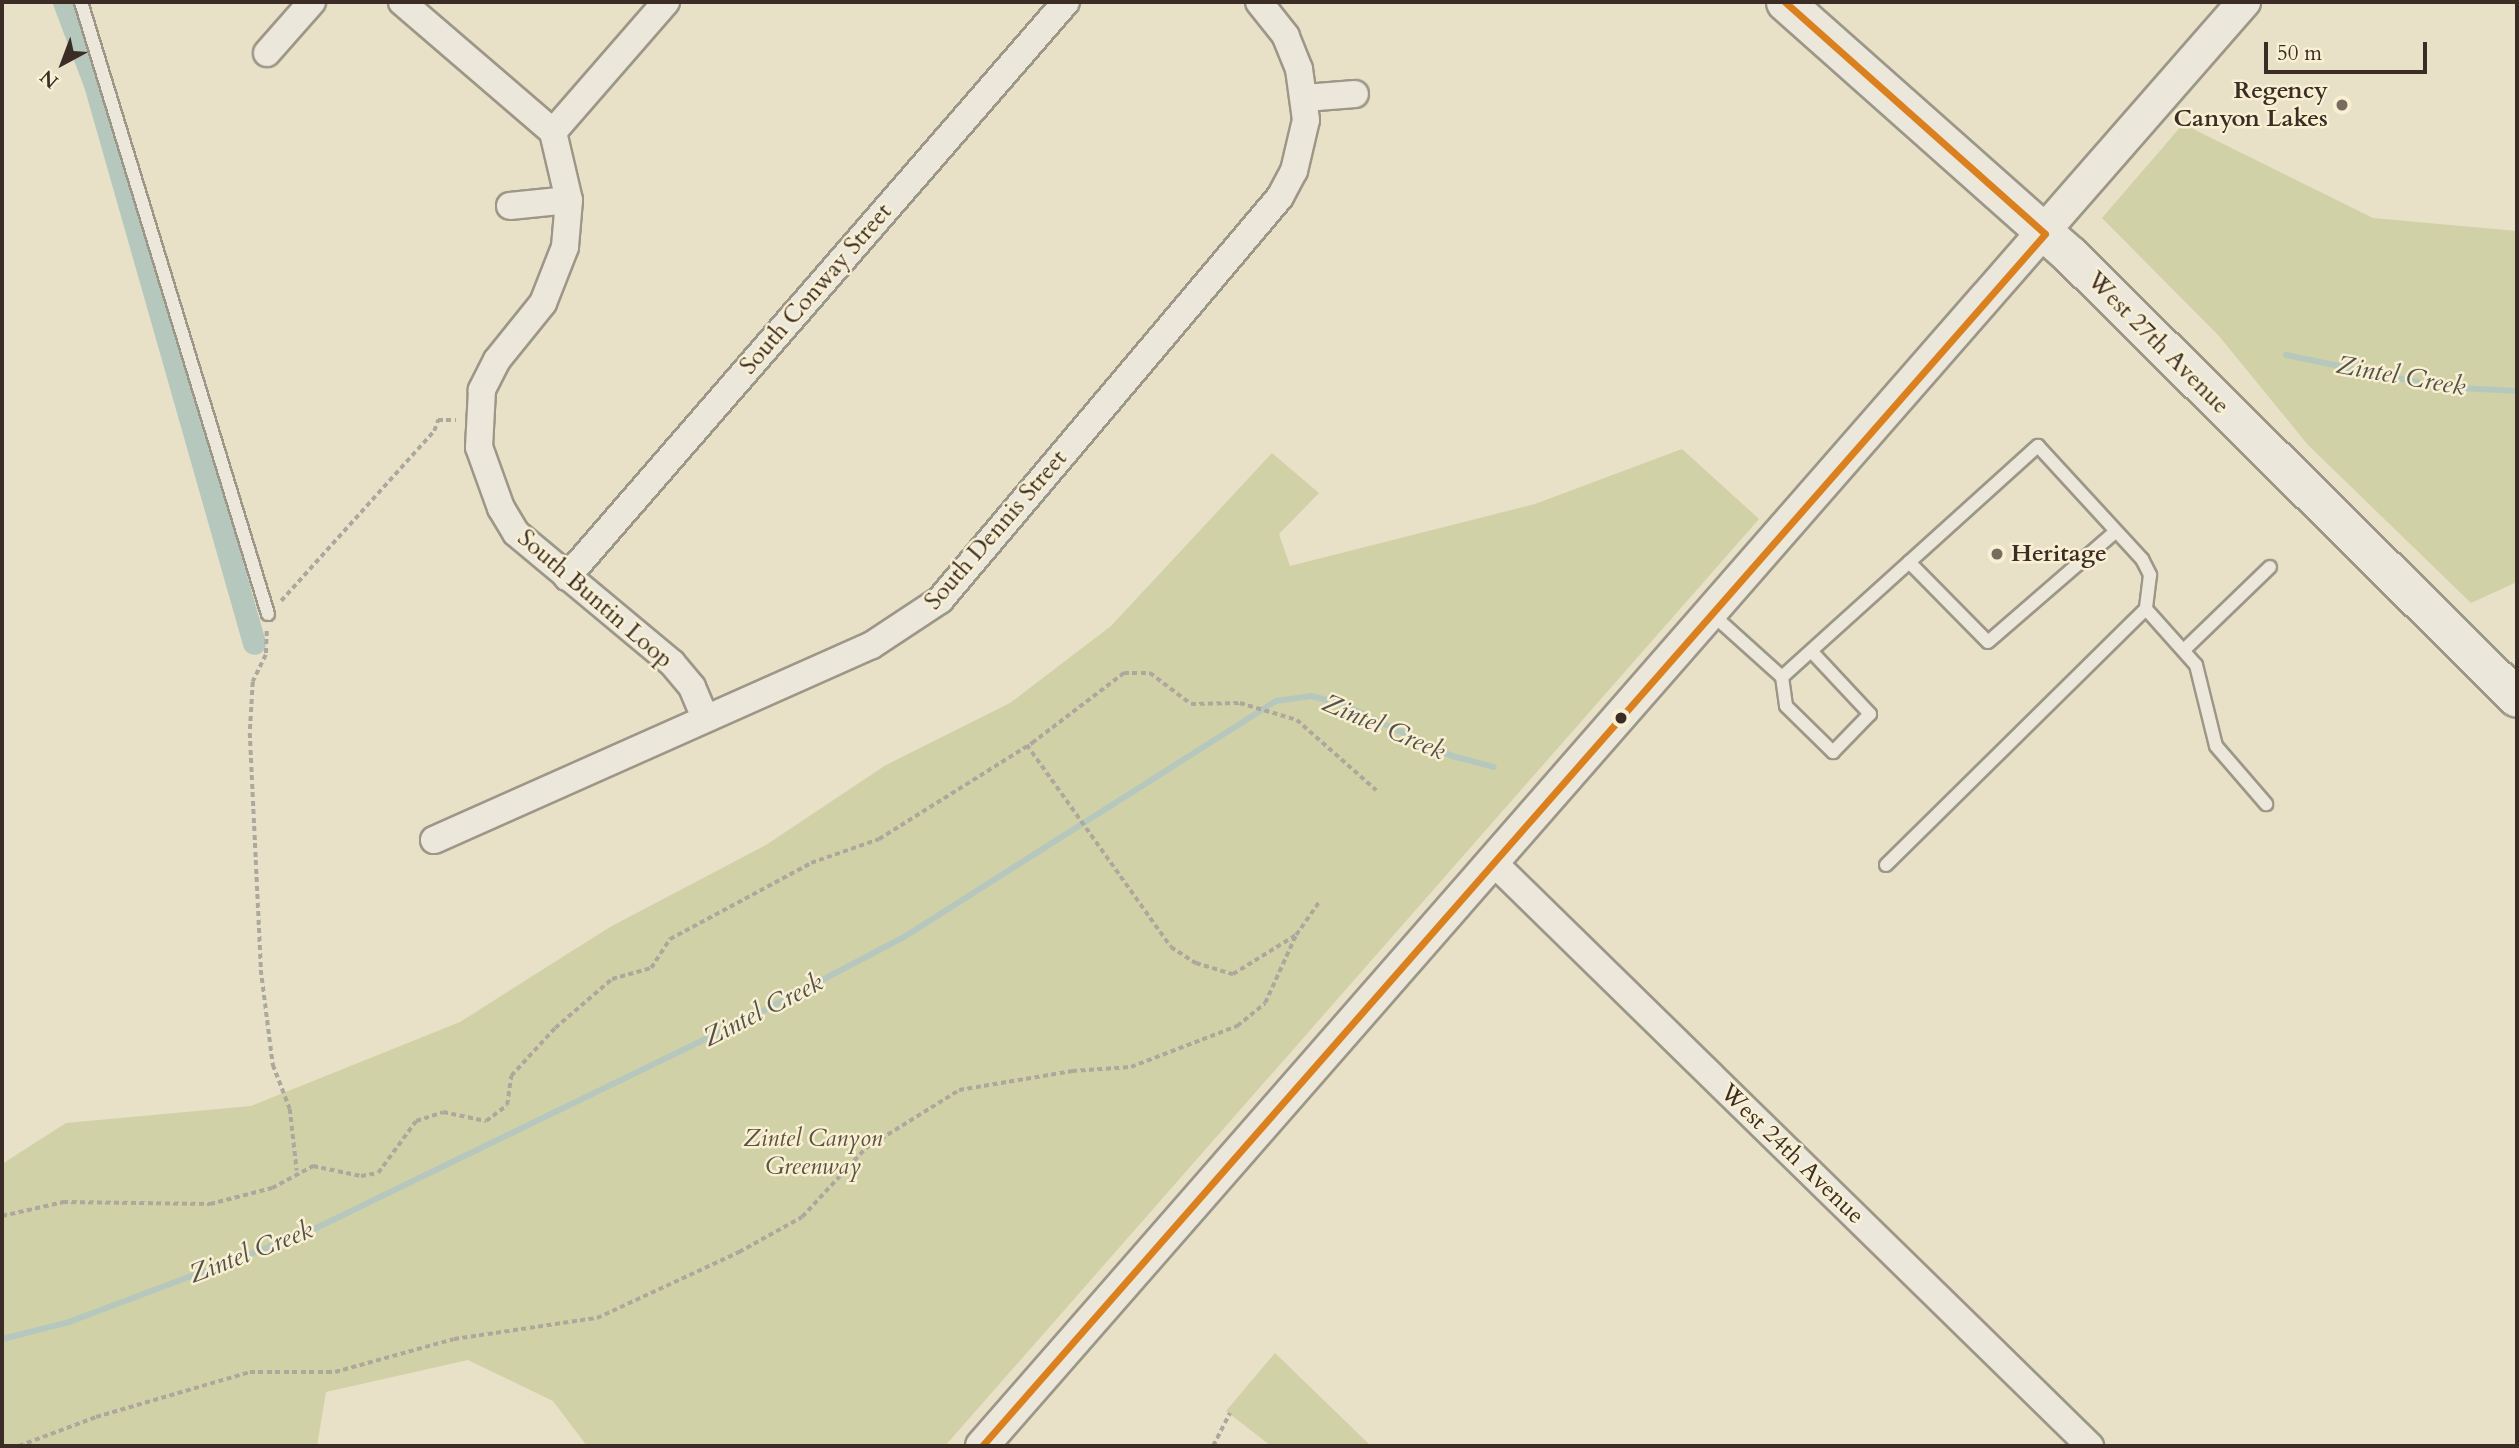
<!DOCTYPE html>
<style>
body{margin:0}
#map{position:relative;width:2519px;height:1448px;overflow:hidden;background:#e8e0c7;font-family:Cardo,serif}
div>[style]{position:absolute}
.green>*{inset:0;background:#d1d1a7}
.stream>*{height:6px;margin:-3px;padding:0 3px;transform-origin:3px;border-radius:3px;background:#b6c8be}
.canal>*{height:23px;margin:-11.5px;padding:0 11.5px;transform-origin:11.5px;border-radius:11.5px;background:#b6c8be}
.path>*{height:3.5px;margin-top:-1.75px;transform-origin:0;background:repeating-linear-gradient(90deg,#ada89e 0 5px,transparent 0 8.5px)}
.roads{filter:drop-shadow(2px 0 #9d9788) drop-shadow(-2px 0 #9d9788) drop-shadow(0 2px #9d9788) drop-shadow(0 -2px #9d9788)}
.service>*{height:12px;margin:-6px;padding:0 6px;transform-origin:6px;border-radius:6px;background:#ebe8db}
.minor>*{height:26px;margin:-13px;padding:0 13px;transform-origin:13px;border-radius:13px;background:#ebe8db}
.tertiary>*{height:32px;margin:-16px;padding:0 16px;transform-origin:16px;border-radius:16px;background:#ebe8db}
.secondary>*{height:37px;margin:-18.5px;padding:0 18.5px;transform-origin:18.5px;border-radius:18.5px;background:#ebe8db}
.bus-1>*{height:7px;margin:-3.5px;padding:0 3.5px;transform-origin:3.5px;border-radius:3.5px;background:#db801f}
.dots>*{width:19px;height:19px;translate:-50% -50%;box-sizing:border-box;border:4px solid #f9efd2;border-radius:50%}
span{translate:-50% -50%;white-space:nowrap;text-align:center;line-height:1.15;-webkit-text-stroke:5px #f9efd2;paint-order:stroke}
.poi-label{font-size:24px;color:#3b2d26;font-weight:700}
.right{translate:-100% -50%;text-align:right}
.left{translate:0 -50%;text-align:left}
.street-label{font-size:24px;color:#3b2d26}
.park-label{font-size:24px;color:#5c5340;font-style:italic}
.water-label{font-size:26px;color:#54514b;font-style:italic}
.frame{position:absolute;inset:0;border:4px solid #3b2d26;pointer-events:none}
.north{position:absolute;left:28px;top:28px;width:70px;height:70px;-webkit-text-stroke:5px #f9efd2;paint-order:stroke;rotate:221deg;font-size:19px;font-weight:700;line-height:28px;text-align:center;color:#3b2d26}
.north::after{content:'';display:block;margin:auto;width:24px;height:32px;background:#3b2d26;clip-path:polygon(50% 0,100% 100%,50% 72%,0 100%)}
.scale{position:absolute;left:2264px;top:42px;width:163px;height:32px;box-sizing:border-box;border:4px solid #3b2d26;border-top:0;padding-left:9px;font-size:21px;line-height:24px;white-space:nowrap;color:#3b2d26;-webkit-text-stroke:5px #f9efd2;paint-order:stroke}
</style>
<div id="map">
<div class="green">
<i style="clip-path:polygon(2183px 124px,2373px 218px,2517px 231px,2517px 582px,2471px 603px,2308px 445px,2219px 336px,2102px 218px)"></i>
<i style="clip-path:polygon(1682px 449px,1759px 519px,945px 1446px,587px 1446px,553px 1401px,468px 1360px,326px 1392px,317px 1446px,2px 1446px,2px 1164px,66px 1123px,251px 1106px,460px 1022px,610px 927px,766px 845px,886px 765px,1010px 703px,1111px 626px,1272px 453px,1319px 493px,1279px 534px,1290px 566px,1535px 504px)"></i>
<i style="clip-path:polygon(1275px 1353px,1371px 1446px,1271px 1446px,1226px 1411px)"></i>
</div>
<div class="stream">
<i style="left:2286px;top:355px;width:158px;rotate:11.7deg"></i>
<i style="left:2441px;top:387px;width:76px;rotate:3deg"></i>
<i style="left:2px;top:1339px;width:69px;rotate:-14.2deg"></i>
<i style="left:69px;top:1322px;width:255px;rotate:-20.6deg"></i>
<i style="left:308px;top:1232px;width:495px;rotate:-25.9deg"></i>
<i style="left:753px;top:1016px;width:170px;rotate:-27.6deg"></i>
<i style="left:904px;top:937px;width:441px;rotate:-32.4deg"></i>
<i style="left:1276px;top:701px;width:35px;rotate:-8deg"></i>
<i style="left:1311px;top:696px;width:30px;rotate:14deg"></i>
<i style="left:1340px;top:703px;width:124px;rotate:25.3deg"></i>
<i style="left:1452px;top:756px;width:43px;rotate:14.7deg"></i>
</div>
<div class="canal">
<i style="left:64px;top:2px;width:88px;rotate:69.3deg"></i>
<i style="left:95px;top:84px;width:581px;rotate:74.12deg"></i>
</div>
<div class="path">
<i style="left:281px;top:601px;width:229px;rotate:-48deg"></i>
<i style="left:434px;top:431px;width:12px;rotate:-70deg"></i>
<i style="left:438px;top:420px;width:18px"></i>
<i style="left:267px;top:631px;width:24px;rotate:92deg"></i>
<i style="left:266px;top:655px;width:30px;rotate:116deg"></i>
<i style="left:253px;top:682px;width:51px;rotate:93.4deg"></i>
<i style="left:250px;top:733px;width:237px;rotate:87.3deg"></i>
<i style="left:261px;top:970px;width:96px;rotate:82.8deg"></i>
<i style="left:273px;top:1065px;width:47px;rotate:68.9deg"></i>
<i style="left:290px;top:1109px;width:62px;rotate:83.6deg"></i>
<i style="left:1027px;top:745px;width:248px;rotate:54.5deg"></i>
<i style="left:1171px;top:947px;width:30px;rotate:33deg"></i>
<i style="left:1196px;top:963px;width:39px;rotate:17deg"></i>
<i style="left:1233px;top:974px;width:74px;rotate:-31.8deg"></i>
<i style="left:2px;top:1216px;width:63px;rotate:-12.9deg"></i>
<i style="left:63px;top:1202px;width:147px;rotate:0.8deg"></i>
<i style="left:210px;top:1204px;width:64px;rotate:-14.5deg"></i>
<i style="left:272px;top:1188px;width:47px;rotate:-28.2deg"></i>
<i style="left:313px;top:1166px;width:49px;rotate:11.8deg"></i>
<i style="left:361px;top:1176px;width:17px;rotate:-10deg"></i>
<i style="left:378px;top:1173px;width:64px;rotate:-53.8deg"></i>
<i style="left:416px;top:1121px;width:28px;rotate:-18deg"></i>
<i style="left:443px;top:1112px;width:44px;rotate:11.8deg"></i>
<i style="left:486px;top:1121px;width:26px;rotate:-37deg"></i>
<i style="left:507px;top:1105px;width:29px;rotate:-82deg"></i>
<i style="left:511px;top:1076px;width:65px;rotate:-47.5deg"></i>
<i style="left:555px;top:1028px;width:75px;rotate:-40.7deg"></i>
<i style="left:612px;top:979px;width:41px;rotate:-15.8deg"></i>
<i style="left:651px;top:968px;width:35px;rotate:-57deg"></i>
<i style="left:670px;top:939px;width:160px;rotate:-28.3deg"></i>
<i style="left:811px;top:863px;width:72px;rotate:-19.4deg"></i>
<i style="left:879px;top:839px;width:181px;rotate:-32.1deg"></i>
<i style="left:1032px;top:743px;width:116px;rotate:-37.3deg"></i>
<i style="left:1124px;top:673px;width:26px"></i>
<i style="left:1150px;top:673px;width:51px;rotate:37.1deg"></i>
<i style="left:1191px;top:704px;width:49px;rotate:-1.2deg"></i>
<i style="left:1240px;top:703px;width:59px;rotate:16.6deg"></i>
<i style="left:1297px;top:720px;width:106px;rotate:41.5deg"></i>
<i style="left:19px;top:1446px;width:82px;rotate:-20.6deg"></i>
<i style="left:96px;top:1417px;width:160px;rotate:-16.3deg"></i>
<i style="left:250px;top:1372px;width:85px"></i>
<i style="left:335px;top:1372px;width:123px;rotate:-15.5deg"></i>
<i style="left:454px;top:1339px;width:145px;rotate:-8.4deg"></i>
<i style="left:597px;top:1318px;width:157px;rotate:-24.9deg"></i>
<i style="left:739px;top:1252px;width:72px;rotate:-29.1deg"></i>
<i style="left:802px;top:1217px;width:94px;rotate:-47.2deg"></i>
<i style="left:866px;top:1148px;width:110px;rotate:-31.9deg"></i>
<i style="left:959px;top:1090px;width:115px;rotate:-9.5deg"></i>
<i style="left:1072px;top:1071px;width:59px;rotate:-3.9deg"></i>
<i style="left:1131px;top:1067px;width:114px;rotate:-21.1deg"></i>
<i style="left:1237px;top:1026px;width:36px;rotate:-39deg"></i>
<i style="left:1265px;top:1003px;width:75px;rotate:-65.5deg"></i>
<i style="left:1296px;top:935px;width:40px;rotate:-55.1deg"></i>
<i style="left:1213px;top:1446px;width:37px;rotate:-63deg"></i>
</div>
<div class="roads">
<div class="service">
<i style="left:81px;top:2px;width:640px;rotate:73.01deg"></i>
<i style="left:1909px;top:562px;width:112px;rotate:45.4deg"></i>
<i style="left:1988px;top:642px;width:169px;rotate:-40.9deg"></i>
<i style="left:1712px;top:614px;width:94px;rotate:42deg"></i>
<i style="left:1782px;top:677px;width:345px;rotate:-42.1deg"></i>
<i style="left:2038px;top:446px;width:154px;rotate:47.4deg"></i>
<i style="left:2142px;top:559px;width:18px;rotate:63deg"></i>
<i style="left:2150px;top:575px;width:34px;rotate:97deg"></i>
<i style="left:2185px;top:649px;width:118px;rotate:-44deg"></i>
<i style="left:1782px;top:677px;width:29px;rotate:82deg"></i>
<i style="left:1786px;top:706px;width:66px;rotate:44.4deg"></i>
<i style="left:1833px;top:752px;width:53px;rotate:-45.8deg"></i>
<i style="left:1870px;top:714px;width:86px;rotate:-133.1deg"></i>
<i style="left:1886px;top:865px;width:365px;rotate:-44.6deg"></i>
<i style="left:2146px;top:609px;width:75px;rotate:48.2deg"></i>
<i style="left:2196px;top:665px;width:83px;rotate:76.1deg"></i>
<i style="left:2216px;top:746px;width:77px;rotate:49.2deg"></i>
</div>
<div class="minor">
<i style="left:402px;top:2px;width:199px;rotate:40.7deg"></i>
<i style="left:666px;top:2px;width:172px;rotate:131deg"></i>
<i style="left:553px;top:132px;width:70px;rotate:76.8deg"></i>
<i style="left:569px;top:200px;width:47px;rotate:94.9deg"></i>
<i style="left:565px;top:247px;width:60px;rotate:111.4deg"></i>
<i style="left:543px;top:303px;width:73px;rotate:128.9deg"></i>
<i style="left:497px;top:360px;width:34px;rotate:117deg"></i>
<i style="left:482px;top:390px;width:57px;rotate:93deg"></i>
<i style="left:479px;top:447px;width:65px;rotate:70.2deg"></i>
<i style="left:501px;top:508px;width:29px;rotate:59deg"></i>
<i style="left:516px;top:533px;width:203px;rotate:39.8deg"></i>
<i style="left:672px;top:663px;width:31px;rotate:50deg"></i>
<i style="left:692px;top:687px;width:34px;rotate:67deg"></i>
<i style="left:267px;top:53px;width:68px;rotate:-48.6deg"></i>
<i style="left:1305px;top:98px;width:50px;rotate:-4.6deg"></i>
<i style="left:510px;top:206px;width:59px;rotate:-5.8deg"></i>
<i style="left:567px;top:577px;width:761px;rotate:-49.05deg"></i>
<i style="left:434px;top:840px;width:479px;rotate:-24deg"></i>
<i style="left:872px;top:645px;width:82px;rotate:-33.5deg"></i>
<i style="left:940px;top:600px;width:527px;rotate:-49.85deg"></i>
<i style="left:1280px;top:197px;width:30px;rotate:-62deg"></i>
<i style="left:1294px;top:171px;width:52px;rotate:-76.8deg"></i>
<i style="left:1306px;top:120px;width:51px;rotate:-97.8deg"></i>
<i style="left:1299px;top:69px;width:35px;rotate:-112deg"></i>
<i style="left:1286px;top:36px;width:43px;rotate:-128.5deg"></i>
<i style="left:1494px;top:863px;width:834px;rotate:44.37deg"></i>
</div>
<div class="tertiary">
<i style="left:982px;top:1446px;width:1918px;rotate:-48.85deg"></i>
</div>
<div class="secondary">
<i style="left:1785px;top:2px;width:381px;rotate:41.6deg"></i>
<i style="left:2070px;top:255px;width:629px;rotate:44.74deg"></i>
</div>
</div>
<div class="bus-1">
<i style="left:1785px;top:2px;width:348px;rotate:41.7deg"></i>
<i style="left:982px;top:1446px;width:1612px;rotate:-48.75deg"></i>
</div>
<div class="dots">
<i style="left:2342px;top:105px;background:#786c5e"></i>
<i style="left:1997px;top:554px;background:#786c5e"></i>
<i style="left:1621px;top:718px;background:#3b2d26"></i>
</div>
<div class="poi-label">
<span class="right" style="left:2328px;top:105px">Regency<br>Canyon Lakes</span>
<span class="left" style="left:2011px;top:554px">Heritage</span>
</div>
<div class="street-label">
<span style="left:816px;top:289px;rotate:-49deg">South Conway Street</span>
<span style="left:2158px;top:343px;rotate:45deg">West 27th Avenue</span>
<span style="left:996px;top:530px;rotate:-49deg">South Dennis Street</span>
<span style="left:595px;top:599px;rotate:41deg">South Buntin Loop</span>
<span style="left:1792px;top:1154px;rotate:44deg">West 24th Avenue</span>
</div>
<div class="park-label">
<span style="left:813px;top:1153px">Zintel Canyon<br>Greenway</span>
</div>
<div class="water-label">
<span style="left:2401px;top:376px;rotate:10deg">Zintel Creek</span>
<span style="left:1384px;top:727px;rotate:23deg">Zintel Creek</span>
<span style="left:763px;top:1010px;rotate:-27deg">Zintel Creek</span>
<span style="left:251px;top:1252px;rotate:-21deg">Zintel Creek</span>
</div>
<div class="frame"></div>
<div class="north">N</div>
<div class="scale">50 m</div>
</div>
